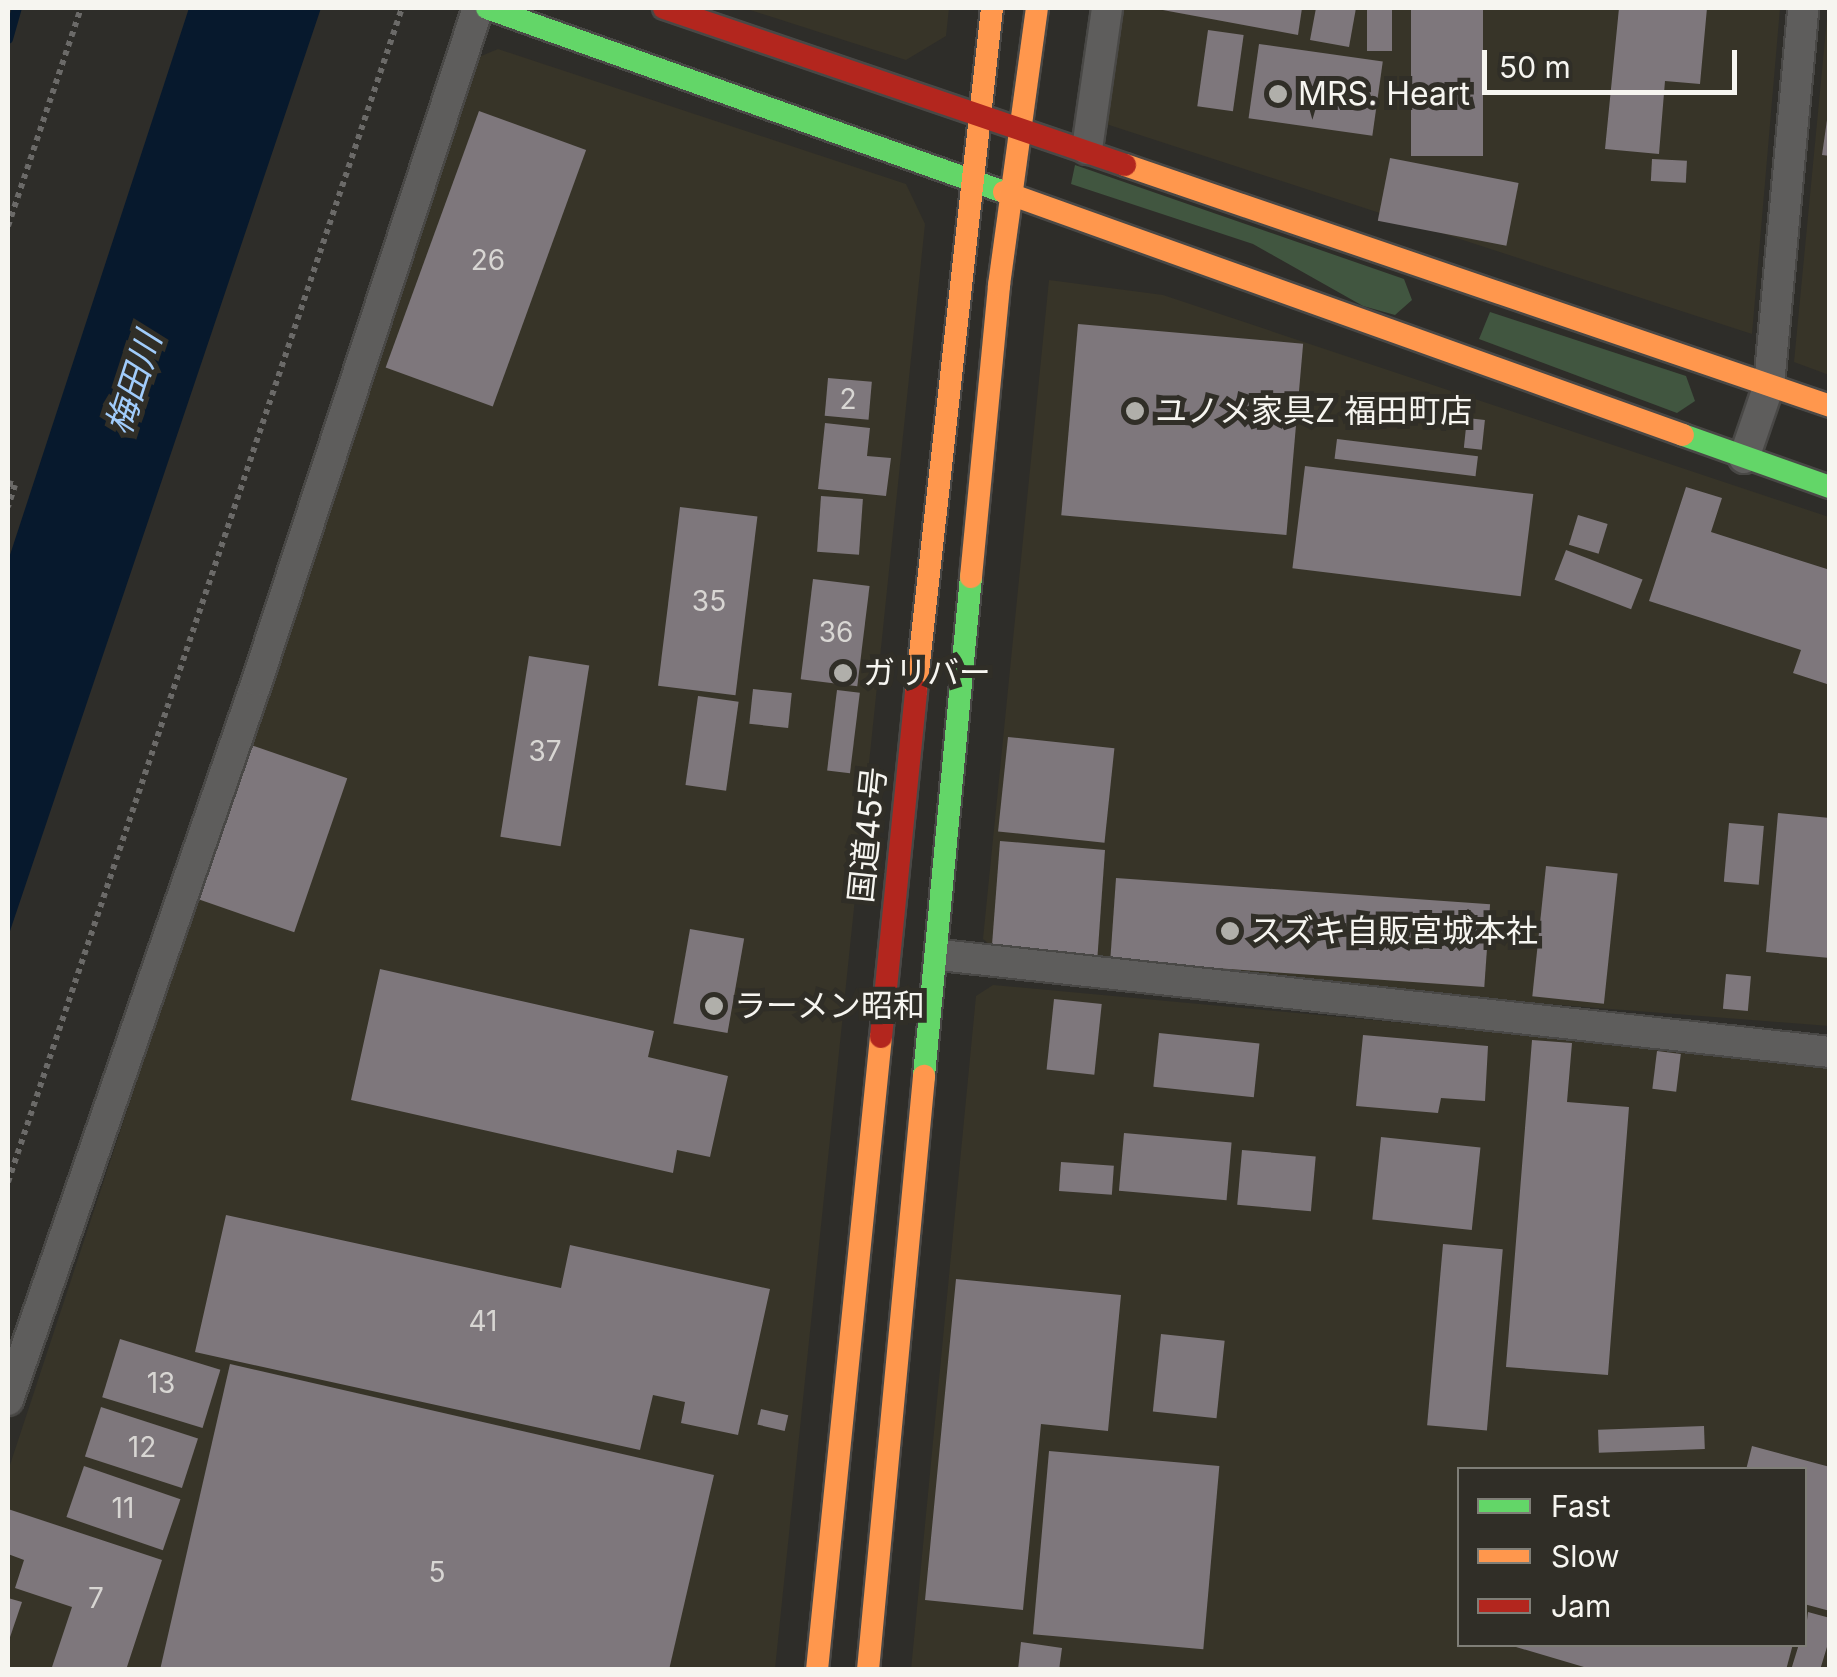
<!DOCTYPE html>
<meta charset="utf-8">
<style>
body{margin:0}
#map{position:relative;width:1837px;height:1677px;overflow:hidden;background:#2e2d29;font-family:Inter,"Noto Sans JP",sans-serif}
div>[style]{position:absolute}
.built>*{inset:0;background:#373428}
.green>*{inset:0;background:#415640}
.water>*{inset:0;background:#07192d}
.stream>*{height:10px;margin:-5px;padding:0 5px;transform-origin:5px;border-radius:5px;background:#07192d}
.building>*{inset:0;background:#7e777c;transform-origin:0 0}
.path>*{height:6px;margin-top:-3px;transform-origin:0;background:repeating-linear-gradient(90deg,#6b6a68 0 5px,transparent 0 10px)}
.roads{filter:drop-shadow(2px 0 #494846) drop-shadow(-2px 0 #494846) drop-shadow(0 2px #494846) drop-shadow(0 -2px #494846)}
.street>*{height:30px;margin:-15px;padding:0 15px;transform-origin:15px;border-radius:15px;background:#5e5d5c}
.fast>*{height:22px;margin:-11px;padding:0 11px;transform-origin:11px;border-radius:11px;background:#63d668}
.slow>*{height:22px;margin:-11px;padding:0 11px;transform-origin:11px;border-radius:11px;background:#ff974d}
.jam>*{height:22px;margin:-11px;padding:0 11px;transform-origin:11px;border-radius:11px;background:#b3261e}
.dots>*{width:28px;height:28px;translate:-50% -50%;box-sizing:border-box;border:5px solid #302e27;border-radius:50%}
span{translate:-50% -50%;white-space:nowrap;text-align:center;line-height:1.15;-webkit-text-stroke:10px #302e27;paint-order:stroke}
.number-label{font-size:28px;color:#d8d6d3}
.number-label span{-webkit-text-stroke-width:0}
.poi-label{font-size:32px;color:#f6f5f0}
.left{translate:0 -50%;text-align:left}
.street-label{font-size:32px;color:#f6f5f0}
.water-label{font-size:35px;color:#a1ccfb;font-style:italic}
.frame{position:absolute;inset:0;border:10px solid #f6f5f0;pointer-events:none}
.legend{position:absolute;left:1457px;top:1467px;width:350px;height:180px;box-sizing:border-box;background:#302e27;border:2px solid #7f7e77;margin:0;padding:12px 18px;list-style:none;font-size:30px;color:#f6f5f0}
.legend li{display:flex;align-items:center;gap:20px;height:50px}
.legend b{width:50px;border:2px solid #7f7e77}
.scale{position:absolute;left:1482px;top:50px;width:255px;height:45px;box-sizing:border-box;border:5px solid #f6f5f0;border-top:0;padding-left:12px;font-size:30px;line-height:35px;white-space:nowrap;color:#f6f5f0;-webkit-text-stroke:8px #302e27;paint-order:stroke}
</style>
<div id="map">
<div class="built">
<i style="clip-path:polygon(744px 8px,949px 8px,946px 36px,906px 60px)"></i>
<i style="clip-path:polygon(1124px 8px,1780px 8px,1752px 334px,1106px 124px)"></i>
<i style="clip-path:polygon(1828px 8px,1829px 8px,1829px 375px,1794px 362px)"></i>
<i style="clip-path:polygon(498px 49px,906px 184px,925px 224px,775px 1669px,8px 1670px,8px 1471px,474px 59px)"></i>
<i style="clip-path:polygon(1049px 280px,1163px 295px,1829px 517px,1829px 1026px,1010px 962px,983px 939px)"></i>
<i style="clip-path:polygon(evenodd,993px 985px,1829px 1062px,1829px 1669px,911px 1670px,976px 996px,993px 985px,1460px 1470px,1804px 1470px,1804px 1644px,1460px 1644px,1460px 1470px)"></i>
</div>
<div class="green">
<i style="clip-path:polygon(1075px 165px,1404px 279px,1412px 300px,1395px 315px,1363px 306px,1253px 244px,1071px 184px)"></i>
<i style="clip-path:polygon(1490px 312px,1686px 376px,1695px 401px,1677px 413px,1479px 339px)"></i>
</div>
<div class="water">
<i style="clip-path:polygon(189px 8px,321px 8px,8px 937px,8px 561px)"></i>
</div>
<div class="stream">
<i style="left:8px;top:39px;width:32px;rotate:-74deg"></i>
</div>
<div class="building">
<i style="clip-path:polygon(1152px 8px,1302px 8px,1298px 35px)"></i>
<i style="clip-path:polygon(1316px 8px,1356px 8px,1349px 47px,1310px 40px)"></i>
<i style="left:1367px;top:8px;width:25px;height:43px"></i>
<i style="left:1411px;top:8px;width:72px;height:148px"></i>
<i style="clip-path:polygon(1619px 8px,1707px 8px,1700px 84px,1665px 81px,1659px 154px,1605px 149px)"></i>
<i style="left:1208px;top:30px;width:36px;height:77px;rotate:8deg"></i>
<i style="left:1259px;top:44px;width:125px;height:75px;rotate:8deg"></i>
<i style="left:479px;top:111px;width:114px;height:273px;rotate:20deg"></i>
<i style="clip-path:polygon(1827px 120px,1830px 120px,1830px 156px,1822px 155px)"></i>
<i style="left:1390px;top:158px;width:131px;height:64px;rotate:11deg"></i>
<i style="left:1652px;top:159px;width:35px;height:22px;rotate:3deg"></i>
<i style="left:1078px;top:324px;width:226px;height:192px;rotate:5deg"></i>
<i style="left:828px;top:378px;width:44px;height:38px;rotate:5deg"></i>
<i style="left:1467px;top:418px;width:18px;height:30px;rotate:6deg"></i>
<i style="clip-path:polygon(825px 423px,870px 428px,867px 456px,891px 458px,886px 496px,818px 489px)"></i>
<i style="left:1337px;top:439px;width:142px;height:20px;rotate:7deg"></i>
<i style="left:1305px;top:466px;width:230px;height:103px;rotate:7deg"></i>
<i style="clip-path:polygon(1686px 487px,1722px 498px,1711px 532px,1830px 570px,1830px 685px,1793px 673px,1801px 650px,1649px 601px)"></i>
<i style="left:821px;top:496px;width:42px;height:56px;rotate:4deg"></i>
<i style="left:680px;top:507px;width:78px;height:180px;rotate:7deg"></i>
<i style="left:1578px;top:515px;width:31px;height:31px;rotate:17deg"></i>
<i style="left:1566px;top:550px;width:82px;height:32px;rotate:21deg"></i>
<i style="left:813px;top:579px;width:57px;height:101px;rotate:7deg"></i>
<i style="left:529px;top:656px;width:61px;height:183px;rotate:9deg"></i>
<i style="left:753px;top:689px;width:39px;height:35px;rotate:6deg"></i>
<i style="left:837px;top:690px;width:23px;height:81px;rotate:7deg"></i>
<i style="left:698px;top:696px;width:41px;height:90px;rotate:8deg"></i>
<i style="left:1008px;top:737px;width:107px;height:95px;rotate:6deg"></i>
<i style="left:248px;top:744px;width:105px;height:163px;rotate:19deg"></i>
<i style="clip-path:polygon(1778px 813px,1830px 818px,1830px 958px,1766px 952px)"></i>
<i style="left:1729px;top:823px;width:35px;height:59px;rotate:5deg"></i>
<i style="clip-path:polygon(1000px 841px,1105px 850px,1097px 963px,1013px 956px,992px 945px)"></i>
<i style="left:1546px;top:866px;width:72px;height:131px;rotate:6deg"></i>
<i style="left:1116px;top:878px;width:375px;height:83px;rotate:4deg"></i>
<i style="left:690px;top:929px;width:55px;height:96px;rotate:10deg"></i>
<i style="clip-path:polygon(380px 969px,654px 1031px,648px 1057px,728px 1076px,710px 1157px,677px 1150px,673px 1173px,351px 1100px)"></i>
<i style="left:1726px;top:974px;width:25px;height:35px;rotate:5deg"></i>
<i style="left:1054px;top:999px;width:48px;height:71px;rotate:6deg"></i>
<i style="left:1159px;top:1033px;width:101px;height:54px;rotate:6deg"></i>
<i style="clip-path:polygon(1363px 1035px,1488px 1046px,1485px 1101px,1441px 1098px,1438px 1113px,1356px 1106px)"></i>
<i style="clip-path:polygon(1532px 1040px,1572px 1043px,1567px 1102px,1629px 1107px,1608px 1375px,1506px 1367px)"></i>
<i style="left:1657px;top:1051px;width:24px;height:38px;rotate:7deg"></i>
<i style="left:1124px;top:1133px;width:108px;height:58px;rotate:5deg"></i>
<i style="left:1381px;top:1137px;width:100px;height:83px;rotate:6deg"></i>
<i style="left:1242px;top:1150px;width:74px;height:55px;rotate:5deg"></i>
<i style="left:1061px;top:1162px;width:53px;height:29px;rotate:4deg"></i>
<i style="clip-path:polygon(226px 1215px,561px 1288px,570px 1245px,770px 1289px,738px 1435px,681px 1423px,685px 1402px,653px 1395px,640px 1450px,195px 1352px)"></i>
<i style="left:1443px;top:1244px;width:60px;height:182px;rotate:5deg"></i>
<i style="clip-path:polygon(956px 1279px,1121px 1295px,1108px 1431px,1041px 1424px,1023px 1610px,925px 1600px)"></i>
<i style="left:1161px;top:1334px;width:64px;height:78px;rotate:6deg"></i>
<i style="left:120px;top:1339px;width:105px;height:61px;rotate:17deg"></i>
<i style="clip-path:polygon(230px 1364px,714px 1475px,669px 1670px,160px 1670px)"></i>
<i style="left:101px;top:1407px;width:102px;height:52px;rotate:18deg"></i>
<i style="left:761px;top:1409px;width:28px;height:16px;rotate:13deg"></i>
<i style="left:1704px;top:1426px;width:23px;height:106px;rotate:88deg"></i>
<i style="clip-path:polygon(1752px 1446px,1830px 1467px,1830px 1611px,1804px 1604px,1804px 1470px,1746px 1470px)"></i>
<i style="left:1049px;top:1451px;width:171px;height:184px;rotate:5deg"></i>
<i style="left:84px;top:1466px;width:102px;height:54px;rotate:19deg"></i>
<i style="clip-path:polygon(8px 1509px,162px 1560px,126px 1670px,51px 1670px,72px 1607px,15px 1588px,24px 1560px,8px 1554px)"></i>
<i style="clip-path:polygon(8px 1598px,22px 1602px,8px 1643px)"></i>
<i style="clip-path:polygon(1808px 1612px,1830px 1618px,1830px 1637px,1820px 1670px,1791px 1670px,1799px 1644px,1804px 1644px)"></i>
<i style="clip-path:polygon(1021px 1642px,1062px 1648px,1059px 1670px,1018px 1670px)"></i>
<i style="clip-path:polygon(1506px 1644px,1793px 1644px,1786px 1670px,1594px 1670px)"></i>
</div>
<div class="path">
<i style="left:8px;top:226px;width:230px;rotate:-71.5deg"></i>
<i style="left:8px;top:483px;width:7px;rotate:16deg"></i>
<i style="left:15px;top:485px;width:23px;rotate:108deg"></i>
<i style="left:8px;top:1182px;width:1238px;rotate:-71.45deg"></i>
</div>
<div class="roads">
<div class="street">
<i style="left:1087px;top:149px;width:142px;rotate:-81.9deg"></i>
<i style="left:1744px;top:458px;width:77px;rotate:-71.1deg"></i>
<i style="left:1769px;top:385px;width:379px;rotate:-84.8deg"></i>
<i style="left:940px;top:955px;width:895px;rotate:6.22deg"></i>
<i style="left:8px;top:1400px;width:761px;rotate:-70.9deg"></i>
<i style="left:257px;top:681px;width:708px;rotate:-71.82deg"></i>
</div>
<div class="fast">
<i style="left:487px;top:8px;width:549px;rotate:19.59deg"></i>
<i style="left:1683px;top:435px;width:156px;rotate:19.5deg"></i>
<i style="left:924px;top:1076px;width:501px;rotate:-84.62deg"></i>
</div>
<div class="slow">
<i style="left:1125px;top:165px;width:745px;rotate:18.87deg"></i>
<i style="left:1004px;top:192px;width:721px;rotate:19.69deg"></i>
<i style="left:971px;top:577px;width:293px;rotate:-84.5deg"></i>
<i style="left:999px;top:285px;width:280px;rotate:-82.2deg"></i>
<i style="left:916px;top:690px;width:686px;rotate:-83.64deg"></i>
<i style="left:817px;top:1670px;width:636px;rotate:-84.23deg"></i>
<i style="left:868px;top:1670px;width:597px;rotate:-84.61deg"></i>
</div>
<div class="jam">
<i style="left:664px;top:8px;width:487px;rotate:18.8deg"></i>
<i style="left:881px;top:1037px;width:349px;rotate:-84.2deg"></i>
</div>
</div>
<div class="dots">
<i style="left:1278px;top:94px;background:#b0afaa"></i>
<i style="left:1135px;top:411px;background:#b0afaa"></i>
<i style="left:843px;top:673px;background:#b0afaa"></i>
<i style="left:1230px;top:931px;background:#b0afaa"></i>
<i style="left:714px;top:1006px;background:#b0afaa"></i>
</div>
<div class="number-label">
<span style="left:488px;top:260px">26</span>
<span style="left:848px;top:399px">2</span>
<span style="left:709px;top:601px">35</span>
<span style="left:836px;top:632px">36</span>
<span style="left:545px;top:751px">37</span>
<span style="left:483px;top:1321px">41</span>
<span style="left:161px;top:1383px">13</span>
<span style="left:142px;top:1447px">12</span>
<span style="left:123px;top:1508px">11</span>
<span style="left:437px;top:1572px">5</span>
<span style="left:96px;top:1598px">7</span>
</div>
<div class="poi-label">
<span class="left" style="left:1298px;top:94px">MRS. Heart</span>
<span class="left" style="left:1155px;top:411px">ユノメ家具Z 福田町店</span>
<span class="left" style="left:863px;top:673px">ガリバー</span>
<span class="left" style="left:1250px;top:931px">スズキ自販宮城本社</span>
<span class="left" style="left:734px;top:1006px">ラーメン昭和</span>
</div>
<div class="street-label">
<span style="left:868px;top:835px;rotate:-84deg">国道45号</span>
</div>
<div class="water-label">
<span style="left:133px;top:383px;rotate:-72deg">梅田川</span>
</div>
<div class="frame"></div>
<ul class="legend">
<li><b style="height:12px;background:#63d668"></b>Fast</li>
<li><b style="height:12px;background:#ff974d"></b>Slow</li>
<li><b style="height:12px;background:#b3261e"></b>Jam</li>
</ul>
<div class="scale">50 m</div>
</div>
